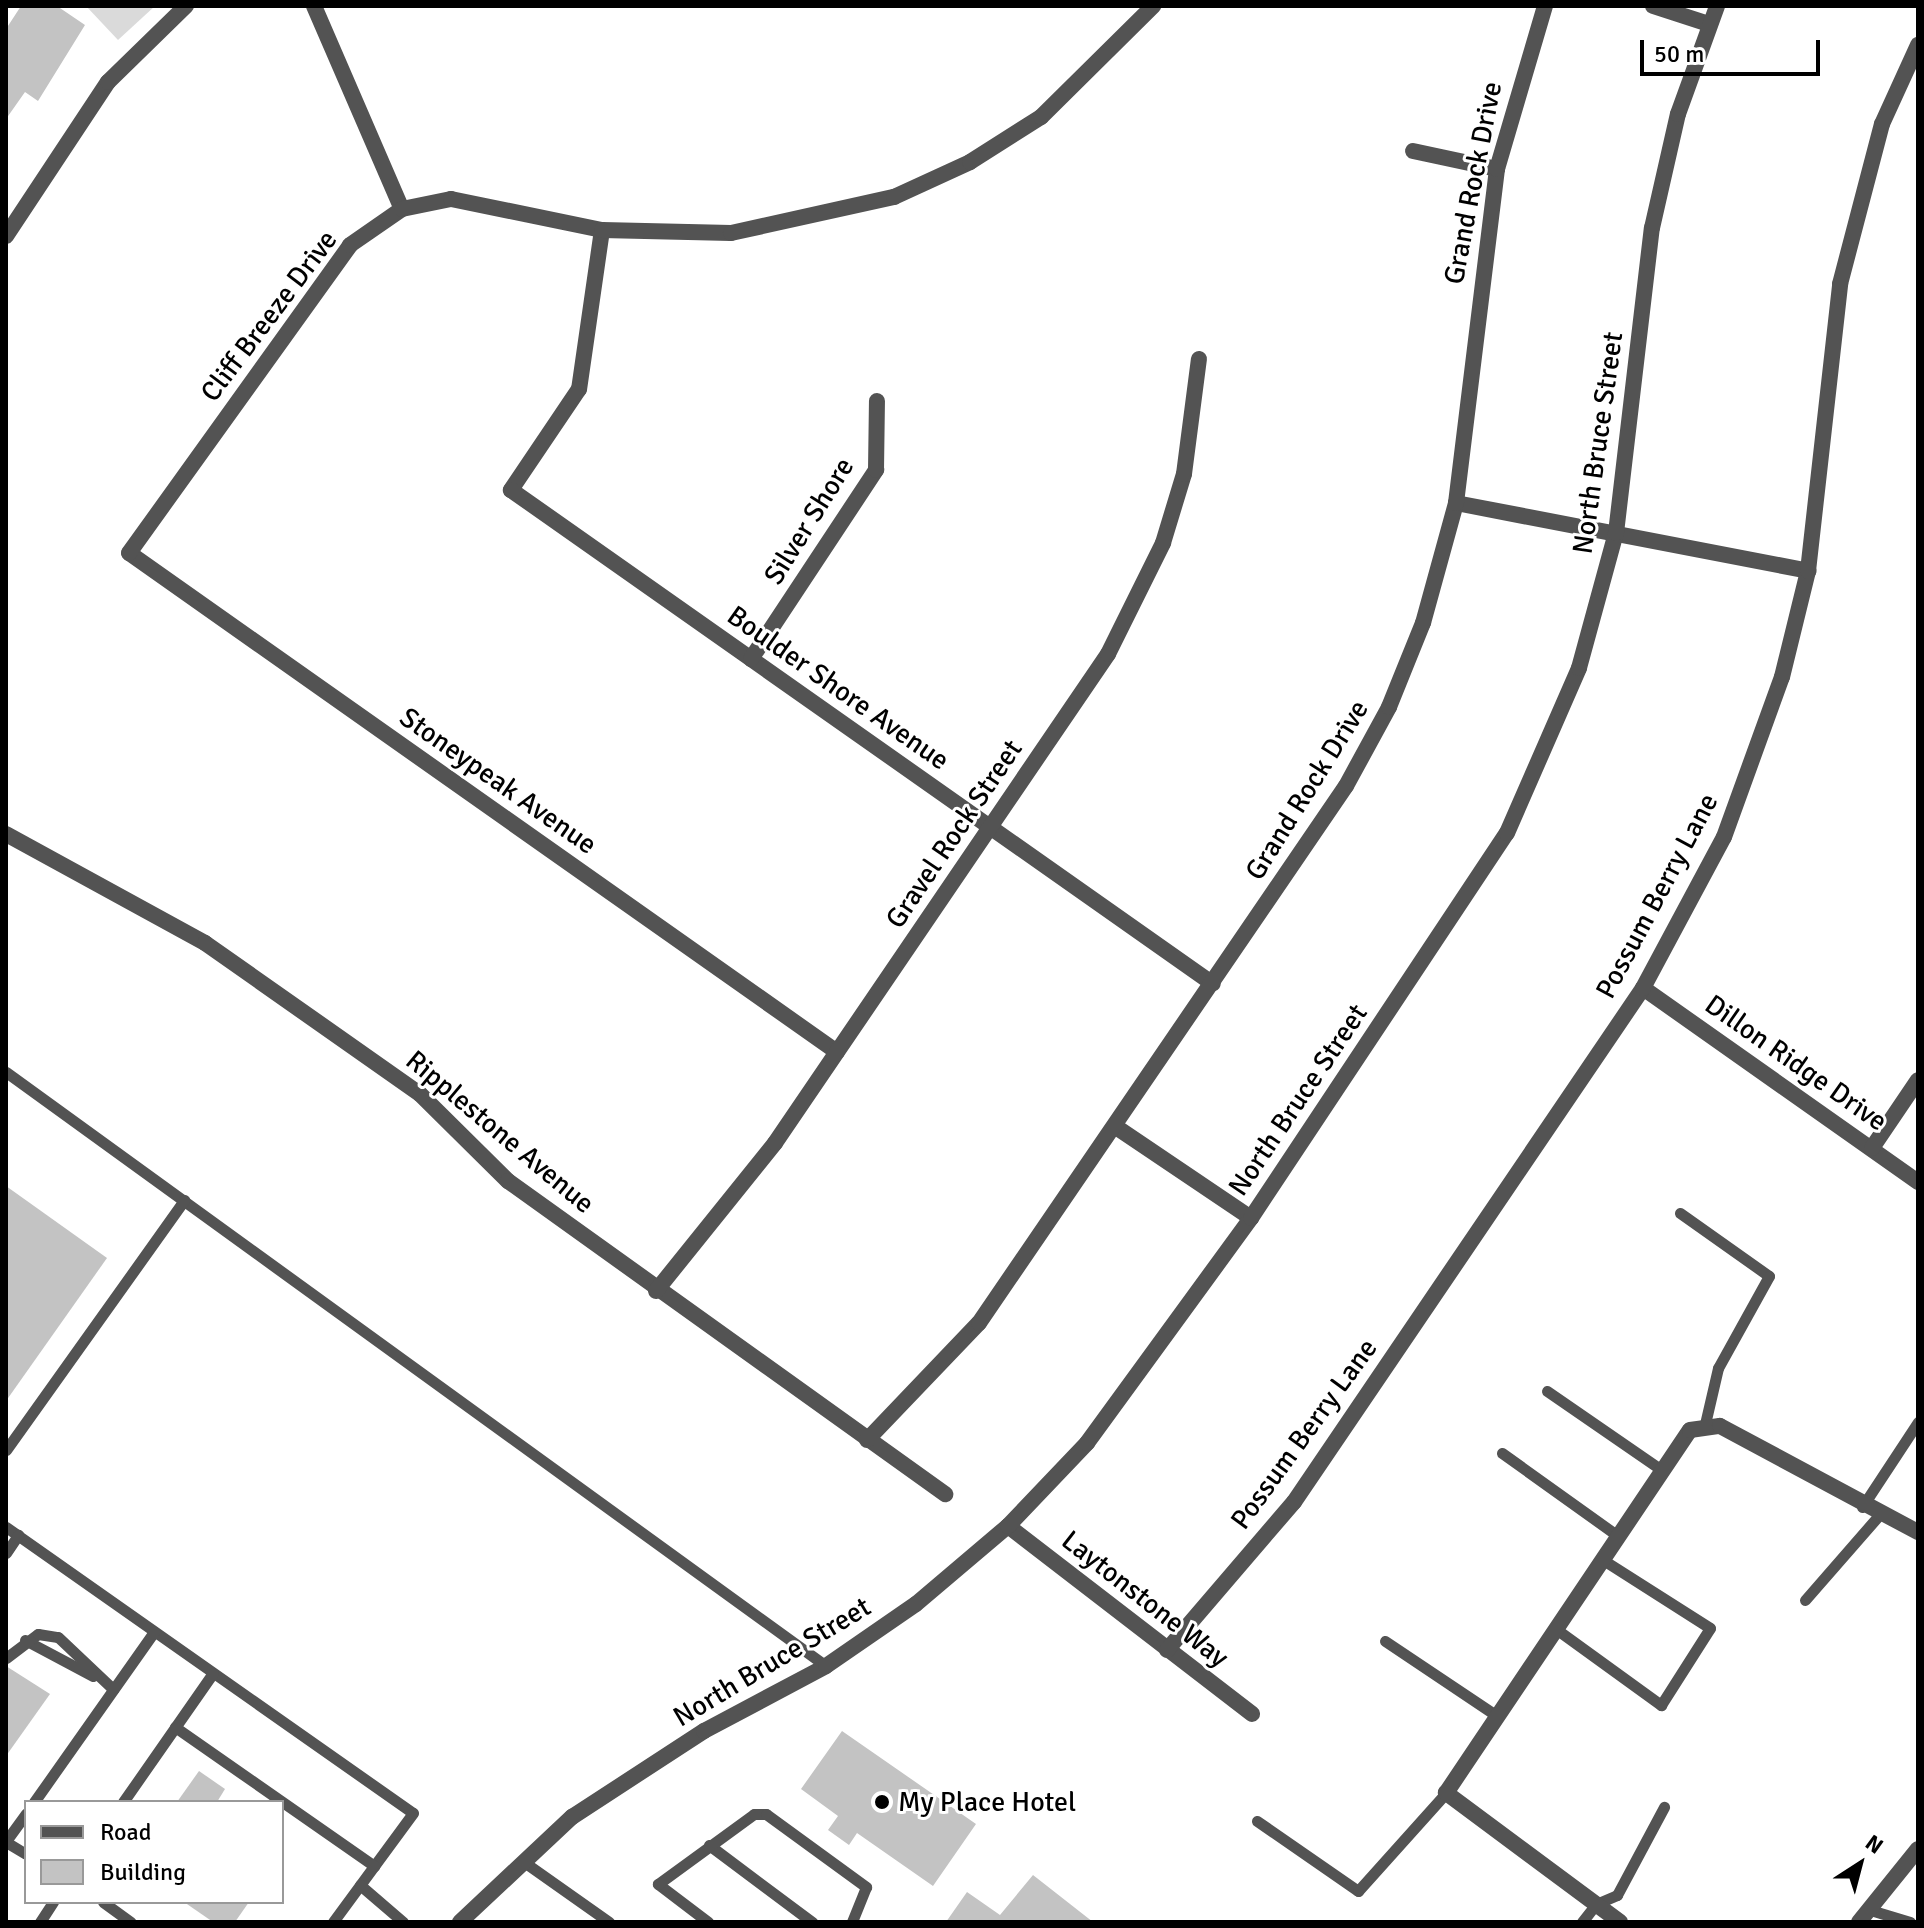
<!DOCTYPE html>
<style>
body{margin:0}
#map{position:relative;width:1924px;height:1928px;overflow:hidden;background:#fff;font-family:Signika,sans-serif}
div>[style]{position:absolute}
.green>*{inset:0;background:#dadada}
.building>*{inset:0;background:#c3c3c3}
.service>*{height:11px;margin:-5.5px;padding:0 5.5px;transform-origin:5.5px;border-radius:5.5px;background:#535353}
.minor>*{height:16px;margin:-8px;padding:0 8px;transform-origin:8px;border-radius:8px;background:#535353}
.tertiary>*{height:16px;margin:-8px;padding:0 8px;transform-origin:8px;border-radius:8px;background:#535353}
.dots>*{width:22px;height:22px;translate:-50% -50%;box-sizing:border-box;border:4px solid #fff;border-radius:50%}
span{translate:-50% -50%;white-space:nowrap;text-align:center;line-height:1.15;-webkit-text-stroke:6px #fff;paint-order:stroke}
.street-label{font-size:28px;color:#000}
.poi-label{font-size:28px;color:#000}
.left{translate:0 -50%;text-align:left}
.frame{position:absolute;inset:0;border:8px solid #000;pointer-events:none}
.legend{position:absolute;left:24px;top:1800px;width:260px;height:104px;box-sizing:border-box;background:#fff;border:2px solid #999;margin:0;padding:10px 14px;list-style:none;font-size:24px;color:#000}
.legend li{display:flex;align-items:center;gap:16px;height:40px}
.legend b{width:40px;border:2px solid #999}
.north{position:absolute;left:1820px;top:1824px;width:80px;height:80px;-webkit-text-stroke:6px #fff;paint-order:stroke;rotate:36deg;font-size:22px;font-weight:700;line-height:32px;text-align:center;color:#000}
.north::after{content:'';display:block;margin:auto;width:28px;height:36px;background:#000;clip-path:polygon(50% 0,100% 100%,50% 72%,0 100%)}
.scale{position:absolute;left:1640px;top:40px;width:180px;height:36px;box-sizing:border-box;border:4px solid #000;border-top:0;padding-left:10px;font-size:24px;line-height:28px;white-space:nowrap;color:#000;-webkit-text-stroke:6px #fff;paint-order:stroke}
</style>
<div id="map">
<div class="green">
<i style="clip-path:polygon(86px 6px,155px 6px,118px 40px)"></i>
</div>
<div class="building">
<i style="clip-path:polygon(21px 6px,57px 6px,85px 25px,38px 101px,25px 92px,6px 119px,6px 29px)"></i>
<i style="clip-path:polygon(6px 1186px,107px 1258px,6px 1401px)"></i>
<i style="clip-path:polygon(6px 1666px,50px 1694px,6px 1756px)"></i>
<i style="clip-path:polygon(842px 1731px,976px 1824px,933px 1886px,857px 1833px,849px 1845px,828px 1830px,838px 1816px,801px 1789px)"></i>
<i style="clip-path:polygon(199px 1771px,225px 1789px,217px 1802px,177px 1802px)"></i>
<i style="clip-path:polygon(1033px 1875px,1093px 1922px,946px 1922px,967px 1892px,1000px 1915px)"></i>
<i style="clip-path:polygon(184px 1902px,249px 1902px,235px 1922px,213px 1922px)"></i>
</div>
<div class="service">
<i style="left:6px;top:1072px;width:1013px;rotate:35.92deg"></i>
<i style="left:1680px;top:1213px;width:109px;rotate:35.3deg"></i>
<i style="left:1769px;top:1276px;width:105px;rotate:119deg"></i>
<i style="left:1718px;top:1368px;width:62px;rotate:103.1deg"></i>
<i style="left:1547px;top:1391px;width:141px;rotate:34.6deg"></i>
<i style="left:6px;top:1450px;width:307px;rotate:-54.5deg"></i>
<i style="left:1502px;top:1453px;width:143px;rotate:35.6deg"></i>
<i style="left:1862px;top:1507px;width:102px;rotate:-56.6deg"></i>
<i style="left:6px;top:1527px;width:497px;rotate:35.1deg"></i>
<i style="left:413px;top:1813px;width:135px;rotate:126.3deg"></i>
<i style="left:6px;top:1553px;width:22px;rotate:-56deg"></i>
<i style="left:1805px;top:1600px;width:116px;rotate:-48.9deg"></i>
<i style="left:1556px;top:1629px;width:130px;rotate:35.9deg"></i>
<i style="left:1661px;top:1705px;width:91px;rotate:-57.5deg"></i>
<i style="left:1710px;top:1628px;width:125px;rotate:-147.5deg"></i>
<i style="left:25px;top:1640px;width:77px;rotate:27.9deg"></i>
<i style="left:1385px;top:1641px;width:135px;rotate:33.8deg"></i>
<i style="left:6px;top:1658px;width:40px;rotate:-37deg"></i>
<i style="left:38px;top:1634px;width:20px;rotate:9deg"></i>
<i style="left:58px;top:1637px;width:76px;rotate:43.4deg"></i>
<i style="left:175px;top:1727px;width:243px;rotate:34.9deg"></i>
<i style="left:34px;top:1802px;width:208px;rotate:-54.8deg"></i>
<i style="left:123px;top:1802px;width:157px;rotate:-55.1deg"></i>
<i style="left:1257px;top:1821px;width:123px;rotate:34.7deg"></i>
<i style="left:1358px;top:1891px;width:132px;rotate:-48.1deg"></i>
<i style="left:6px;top:1841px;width:34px;rotate:-54deg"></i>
<i style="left:6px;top:1842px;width:23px;rotate:31deg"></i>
<i style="left:709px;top:1845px;width:129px;rotate:36.8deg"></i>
<i style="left:524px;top:1862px;width:104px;rotate:35.2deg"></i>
<i style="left:360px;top:1885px;width:57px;rotate:40.7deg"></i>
<i style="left:103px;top:1902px;width:34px;rotate:36deg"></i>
<i style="left:1867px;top:1909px;width:45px;rotate:16.8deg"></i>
<i style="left:40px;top:1922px;width:24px;rotate:-57deg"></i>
<i style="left:708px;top:1922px;width:63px;rotate:-142.8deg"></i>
<i style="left:658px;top:1884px;width:119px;rotate:-36.1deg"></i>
<i style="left:754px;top:1814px;width:12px"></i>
<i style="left:766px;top:1814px;width:124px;rotate:36.1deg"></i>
<i style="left:866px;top:1887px;width:38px;rotate:112deg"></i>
<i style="left:1582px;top:1922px;width:23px;rotate:-52deg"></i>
<i style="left:1596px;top:1904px;width:23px;rotate:-23deg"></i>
<i style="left:1617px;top:1895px;width:100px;rotate:-61.9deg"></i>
</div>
<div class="minor">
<i style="left:314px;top:6px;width:221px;rotate:66.6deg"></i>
<i style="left:1653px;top:6px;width:59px;rotate:17.8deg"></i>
<i style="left:1413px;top:151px;width:86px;rotate:12.1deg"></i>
<i style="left:602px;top:230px;width:161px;rotate:98.2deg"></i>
<i style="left:579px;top:389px;width:122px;rotate:124deg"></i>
<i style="left:511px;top:490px;width:858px;rotate:35.13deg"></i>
<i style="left:6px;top:236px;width:185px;rotate:-56.5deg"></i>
<i style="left:108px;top:82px;width:109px;rotate:-44.3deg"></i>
<i style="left:1456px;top:503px;width:359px;rotate:10.9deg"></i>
<i style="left:751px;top:659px;width:227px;rotate:-56.5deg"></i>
<i style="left:876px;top:470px;width:69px;rotate:-89.2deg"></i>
<i style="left:6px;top:834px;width:227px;rotate:28.7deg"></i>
<i style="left:205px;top:943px;width:263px;rotate:35.1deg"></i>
<i style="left:420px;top:1094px;width:124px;rotate:44.7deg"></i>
<i style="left:508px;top:1181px;width:538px;rotate:35.61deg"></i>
<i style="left:1643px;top:988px;width:337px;rotate:35.2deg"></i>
<i style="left:837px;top:1052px;width:866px;rotate:-144.82deg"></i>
<i style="left:129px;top:553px;width:379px;rotate:-54.3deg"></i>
<i style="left:350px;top:245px;width:63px;rotate:-34.7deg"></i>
<i style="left:402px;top:209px;width:50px;rotate:-11.5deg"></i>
<i style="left:451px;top:199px;width:154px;rotate:11.6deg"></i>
<i style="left:602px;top:230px;width:129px;rotate:1.3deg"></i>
<i style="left:731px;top:233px;width:167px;rotate:-12.5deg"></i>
<i style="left:894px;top:197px;width:84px;rotate:-24.7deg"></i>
<i style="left:970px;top:162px;width:84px;rotate:-32.4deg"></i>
<i style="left:1041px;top:117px;width:158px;rotate:-44.7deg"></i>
<i style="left:1116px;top:1127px;width:163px;rotate:34deg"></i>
<i style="left:1872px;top:1148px;width:82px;rotate:-55.9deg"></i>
<i style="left:656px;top:1291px;width:190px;rotate:-51.2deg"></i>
<i style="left:775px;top:1143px;width:592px;rotate:-55.75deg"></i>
<i style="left:1108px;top:654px;width:124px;rotate:-63.6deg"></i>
<i style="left:1163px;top:543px;width:72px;rotate:-73.1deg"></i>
<i style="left:1184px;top:474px;width:116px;rotate:-82.6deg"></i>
<i style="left:867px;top:1440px;width:162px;rotate:-46.3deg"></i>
<i style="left:979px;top:1323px;width:650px;rotate:-55.65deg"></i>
<i style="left:1346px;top:786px;width:90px;rotate:-61.4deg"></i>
<i style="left:1389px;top:707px;width:91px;rotate:-68deg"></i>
<i style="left:1423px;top:623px;width:124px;rotate:-74.6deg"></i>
<i style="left:1456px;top:503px;width:337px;rotate:-83deg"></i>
<i style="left:1497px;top:169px;width:170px;rotate:-73.6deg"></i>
<i style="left:1008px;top:1526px;width:308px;rotate:37.6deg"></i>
<i style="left:1167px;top:1650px;width:195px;rotate:-49.4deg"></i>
<i style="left:1294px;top:1502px;width:621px;rotate:-55.82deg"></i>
<i style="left:1643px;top:988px;width:171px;rotate:-61.8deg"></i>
<i style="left:1724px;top:837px;width:170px;rotate:-70.1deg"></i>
<i style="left:1782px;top:677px;width:109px;rotate:-76.2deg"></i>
<i style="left:1808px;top:571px;width:289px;rotate:-83.6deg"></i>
<i style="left:1840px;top:284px;width:165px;rotate:-75.3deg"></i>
<i style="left:1882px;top:124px;width:87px;rotate:-65.5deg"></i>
<i style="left:1620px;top:1922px;width:217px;rotate:-143.4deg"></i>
<i style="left:1446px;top:1793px;width:437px;rotate:-56.1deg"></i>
<i style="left:1690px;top:1430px;width:30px;rotate:-8deg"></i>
<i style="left:1720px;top:1426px;width:225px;rotate:28.2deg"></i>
<i style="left:1859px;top:1922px;width:94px;rotate:-51.1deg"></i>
</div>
<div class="tertiary">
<i style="left:460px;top:1922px;width:154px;rotate:-43.2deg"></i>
<i style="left:572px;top:1817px;width:158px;rotate:-33.1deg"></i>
<i style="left:704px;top:1731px;width:138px;rotate:-28deg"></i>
<i style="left:826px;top:1666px;width:109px;rotate:-34.6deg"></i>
<i style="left:916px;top:1604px;width:121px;rotate:-40.3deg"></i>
<i style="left:1008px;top:1526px;width:115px;rotate:-46.4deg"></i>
<i style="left:1087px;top:1443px;width:278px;rotate:-53.9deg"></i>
<i style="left:1251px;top:1218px;width:462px;rotate:-56.4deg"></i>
<i style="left:1507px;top:833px;width:180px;rotate:-66.4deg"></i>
<i style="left:1579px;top:668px;width:140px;rotate:-74.7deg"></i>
<i style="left:1616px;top:533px;width:307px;rotate:-83.3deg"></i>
<i style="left:1652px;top:228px;width:117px;rotate:-77.2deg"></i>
<i style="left:1678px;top:114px;width:115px;rotate:-70.1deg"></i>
</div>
<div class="dots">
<i style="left:882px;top:1802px;background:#000"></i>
</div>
<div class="street-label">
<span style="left:1473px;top:183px;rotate:-79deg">Grand Rock Drive</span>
<span style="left:269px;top:316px;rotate:-53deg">Cliff Breeze Drive</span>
<span style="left:1598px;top:443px;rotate:-82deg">North Bruce Street</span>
<span style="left:809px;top:521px;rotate:-58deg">Silver Shore</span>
<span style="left:838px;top:688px;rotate:35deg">Boulder Shore Avenue</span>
<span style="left:498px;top:781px;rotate:35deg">Stoneypeak Avenue</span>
<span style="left:1307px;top:790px;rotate:-58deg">Grand Rock Drive</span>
<span style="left:954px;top:834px;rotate:-56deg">Gravel Rock Street</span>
<span style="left:1657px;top:896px;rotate:-62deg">Possum Berry Lane</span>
<span style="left:1796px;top:1063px;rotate:35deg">Dillon Ridge Drive</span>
<span style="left:1298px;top:1100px;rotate:-56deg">North Bruce Street</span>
<span style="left:500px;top:1132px;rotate:40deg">Ripplestone Avenue</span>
<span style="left:1304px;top:1434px;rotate:-54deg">Possum Berry Lane</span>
<span style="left:1145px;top:1599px;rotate:38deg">Laytonstone Way</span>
<span style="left:772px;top:1662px;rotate:-31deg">North Bruce Street</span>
</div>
<div class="poi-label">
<span class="left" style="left:898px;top:1802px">My Place Hotel</span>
</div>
<div class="frame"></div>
<ul class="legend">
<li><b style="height:10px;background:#535353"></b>Road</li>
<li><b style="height:22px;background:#c3c3c3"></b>Building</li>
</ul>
<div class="north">N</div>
<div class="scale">50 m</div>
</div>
